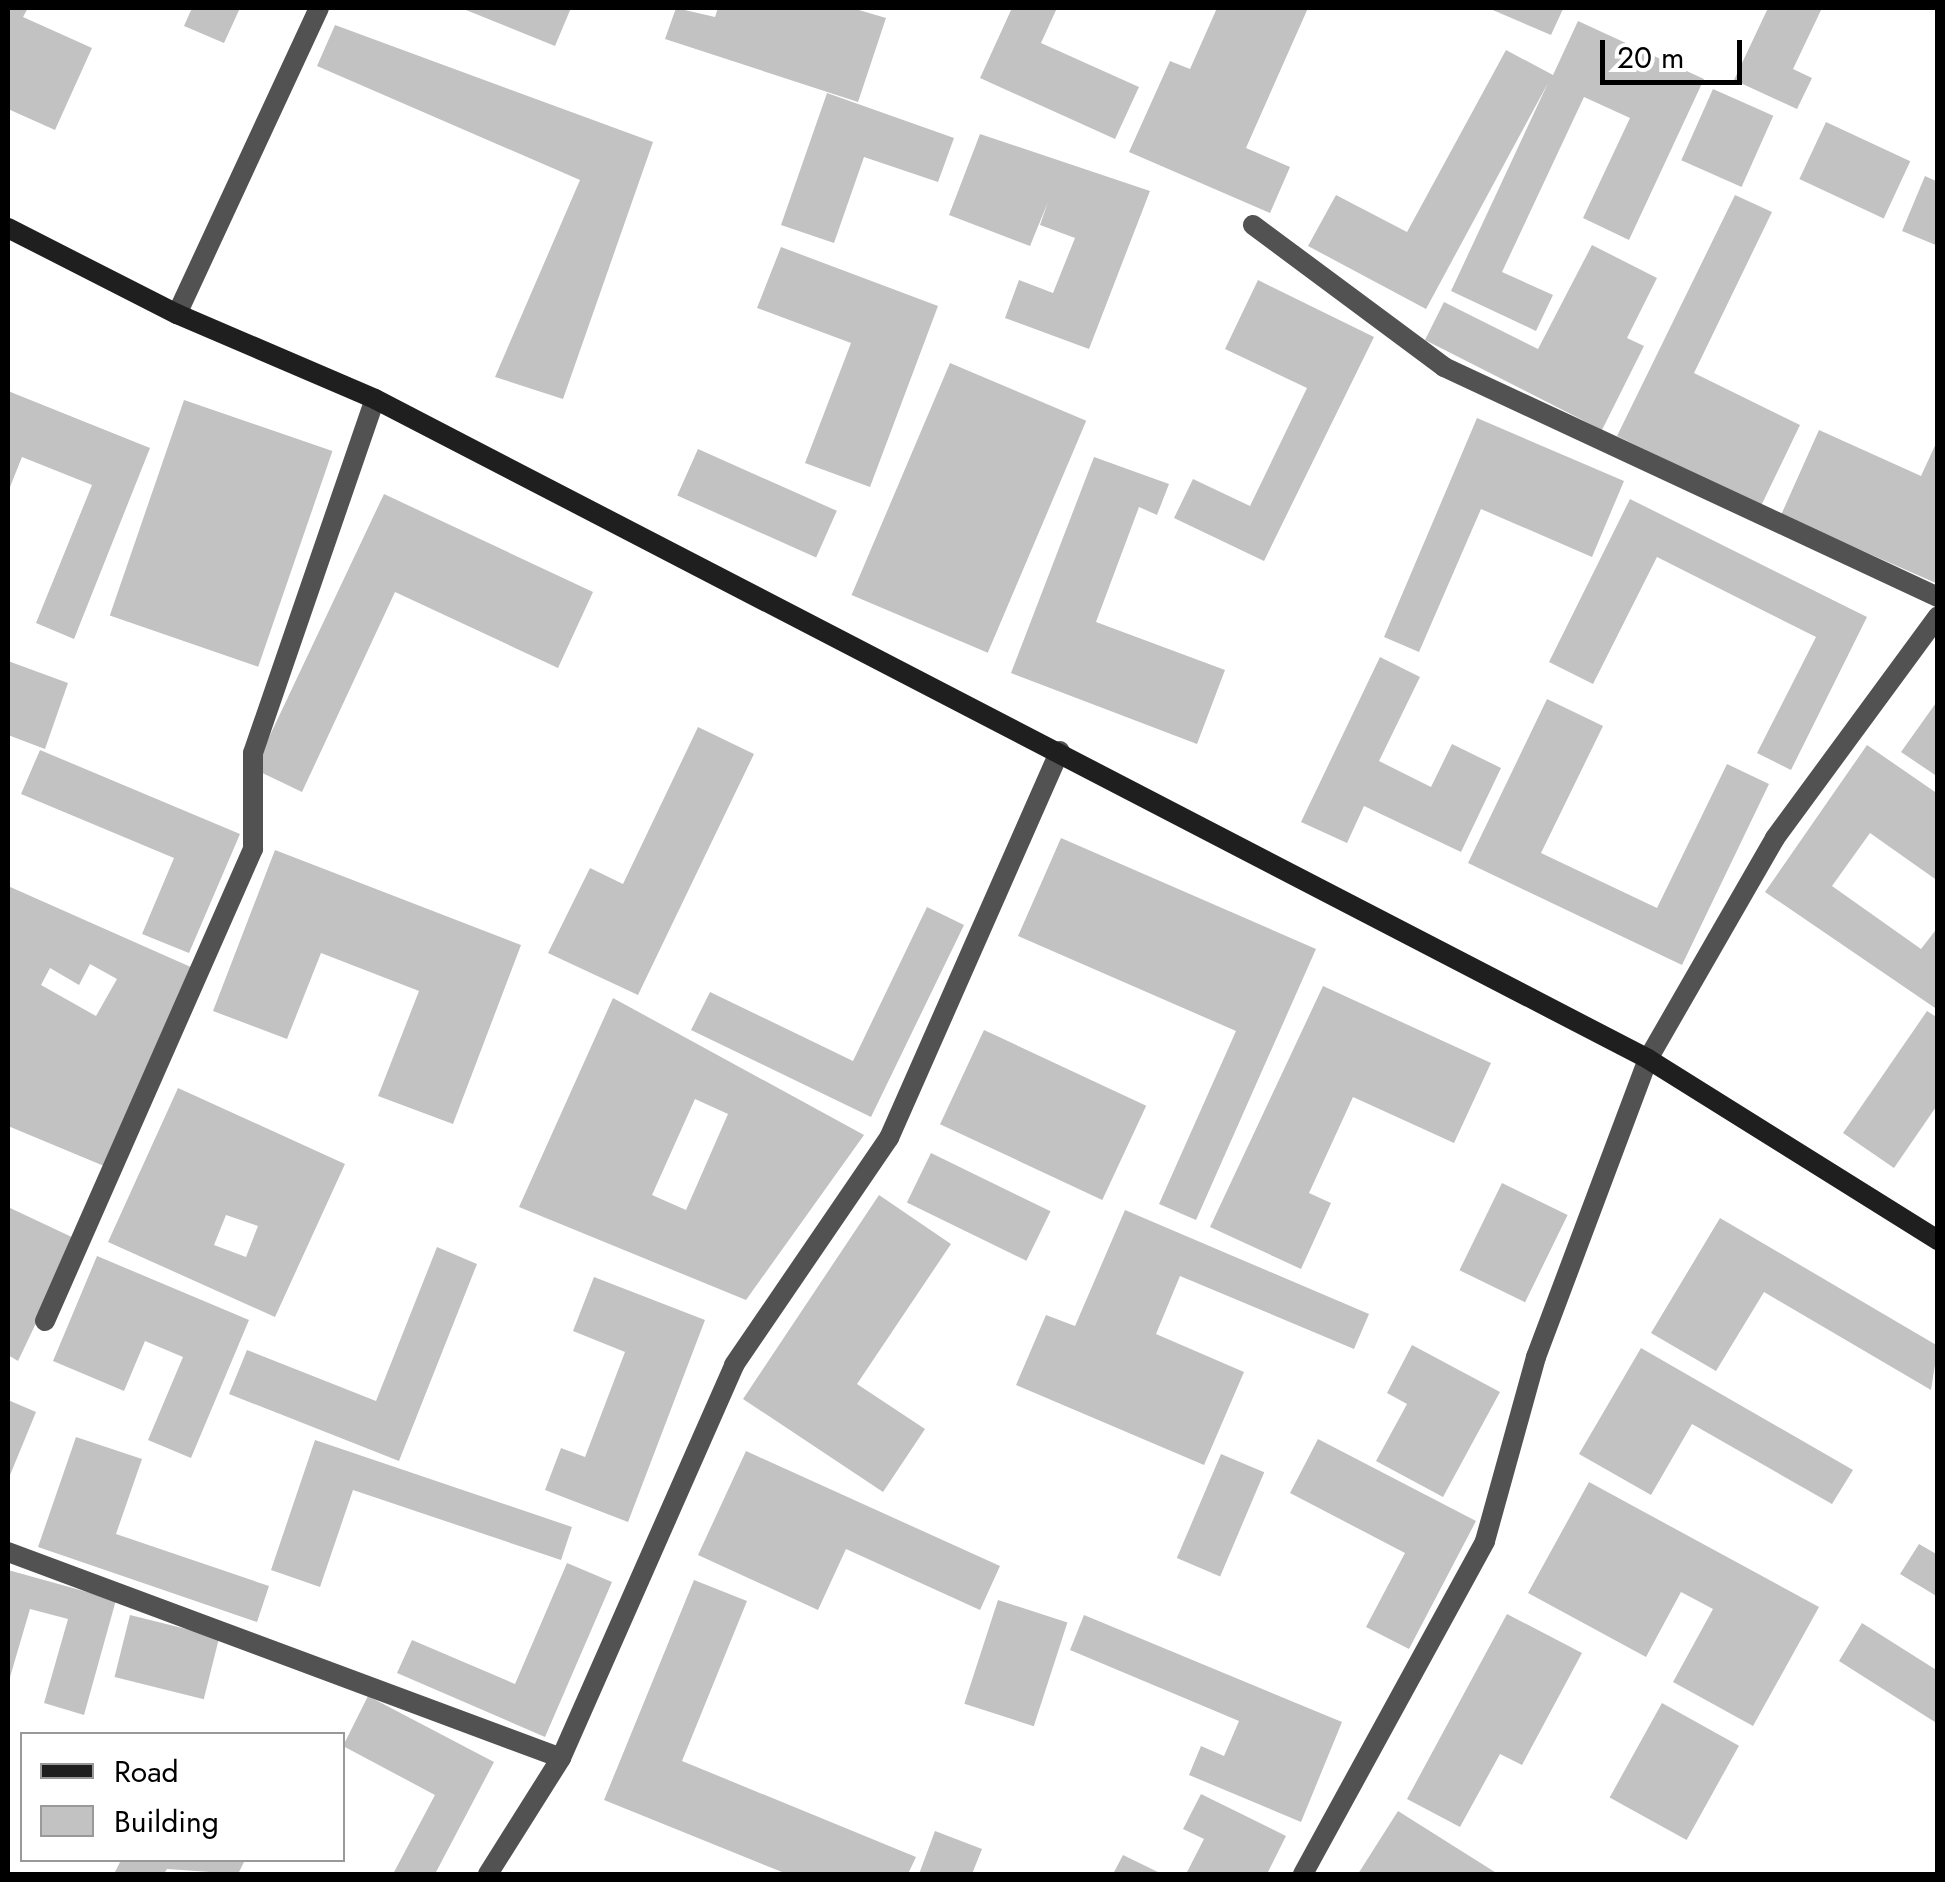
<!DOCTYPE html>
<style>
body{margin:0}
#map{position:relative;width:1945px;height:1882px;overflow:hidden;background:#fff;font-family:Jost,sans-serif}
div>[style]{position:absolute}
.building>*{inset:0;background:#c2c2c2;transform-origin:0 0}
.street>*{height:20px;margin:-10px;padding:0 10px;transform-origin:10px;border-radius:10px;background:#525252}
.secondary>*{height:20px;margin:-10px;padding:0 10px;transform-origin:10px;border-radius:10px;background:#1f1f1f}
span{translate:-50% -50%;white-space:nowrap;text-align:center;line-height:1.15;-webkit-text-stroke:8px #fff;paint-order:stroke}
.frame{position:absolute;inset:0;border:10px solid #000;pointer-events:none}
.legend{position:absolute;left:20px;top:1732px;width:325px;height:130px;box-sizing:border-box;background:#fff;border:2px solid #999;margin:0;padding:12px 18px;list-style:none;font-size:30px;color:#000}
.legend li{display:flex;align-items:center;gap:20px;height:50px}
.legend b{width:50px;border:2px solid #999}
.scale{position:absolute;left:1600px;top:40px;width:142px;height:45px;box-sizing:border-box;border:5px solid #000;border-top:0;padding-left:12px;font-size:30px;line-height:35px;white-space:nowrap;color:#000;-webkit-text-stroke:8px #fff;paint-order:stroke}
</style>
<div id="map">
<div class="building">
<i style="clip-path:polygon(8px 8px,28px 8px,23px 17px,92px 48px,55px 130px,8px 109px)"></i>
<i style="clip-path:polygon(192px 8px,240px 8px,224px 43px,184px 26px)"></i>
<i style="clip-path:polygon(461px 8px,571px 8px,555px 46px)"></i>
<i style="clip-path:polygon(676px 8px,715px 17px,718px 8px,852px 8px,886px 18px,858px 102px,665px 39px)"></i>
<i style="clip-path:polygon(1012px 8px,1057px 8px,1041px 43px,1139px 87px,1115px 139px,980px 78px)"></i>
<i style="clip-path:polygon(1217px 8px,1308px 8px,1246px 148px,1290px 167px,1270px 213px,1129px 152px,1170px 61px,1190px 69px)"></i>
<i style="clip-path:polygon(1488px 8px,1560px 8px,1563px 9px,1551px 35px)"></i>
<i style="clip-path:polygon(1768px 8px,1822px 8px,1793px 69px,1812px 78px,1797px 109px,1734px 80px)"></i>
<i style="clip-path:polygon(1578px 21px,1704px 79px,1629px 240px,1583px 218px,1630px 118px,1584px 97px,1502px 272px,1553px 295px,1536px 331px,1451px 291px,1548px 83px,1426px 309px,1308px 246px,1336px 195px,1407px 232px,1506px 50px,1553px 75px)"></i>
<i style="clip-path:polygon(335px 25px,653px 142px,563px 399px,495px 377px,580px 180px,317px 66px)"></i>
<i style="left:1713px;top:89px;width:66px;height:78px;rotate:24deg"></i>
<i style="clip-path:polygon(827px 93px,954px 138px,938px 182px,864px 157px,834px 243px,781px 225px)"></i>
<i style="left:1826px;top:122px;width:93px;height:63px;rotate:25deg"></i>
<i style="clip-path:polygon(980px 134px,1150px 191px,1089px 349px,1005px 318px,1019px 280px,1053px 293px,1075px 238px,1040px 225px,1048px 202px,1030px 246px,949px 215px)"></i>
<i style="clip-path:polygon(1925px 176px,1938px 182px,1938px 246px,1902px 231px)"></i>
<i style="clip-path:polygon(1735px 195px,1772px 212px,1694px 373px,1800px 425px,1761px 506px,1617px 436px)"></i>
<i style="clip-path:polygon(1592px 245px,1657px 278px,1627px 338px,1644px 346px,1602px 430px,1425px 340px,1444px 302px,1538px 349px)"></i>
<i style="clip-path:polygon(781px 247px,938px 306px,870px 487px,805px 463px,851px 343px,757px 308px)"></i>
<i style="clip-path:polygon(1258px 280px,1374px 337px,1264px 561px,1174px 518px,1193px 479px,1250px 506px,1307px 388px,1225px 349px)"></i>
<i style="left:950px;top:363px;width:148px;height:252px;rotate:23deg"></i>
<i style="clip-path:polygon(8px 391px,150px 448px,74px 639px,36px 623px,92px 485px,22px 457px,8px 492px)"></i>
<i style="left:184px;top:400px;width:157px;height:228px;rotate:19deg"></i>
<i style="clip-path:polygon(1477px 418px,1624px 481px,1592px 557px,1481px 509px,1419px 652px,1384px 637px)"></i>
<i style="clip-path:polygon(1819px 430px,1921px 476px,1938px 439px,1938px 584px,1781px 515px)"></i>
<i style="left:698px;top:449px;width:152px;height:51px;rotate:24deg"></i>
<i style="clip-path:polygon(1094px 457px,1169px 484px,1157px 515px,1139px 507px,1096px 622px,1225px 670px,1197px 744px,1011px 673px)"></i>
<i style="clip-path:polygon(384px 494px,593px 592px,558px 668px,395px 592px,302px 792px,254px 769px)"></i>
<i style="clip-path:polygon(1630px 499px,1867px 617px,1791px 770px,1757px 753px,1816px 637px,1657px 557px,1593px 684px,1549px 662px)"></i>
<i style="clip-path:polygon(1380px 657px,1420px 677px,1379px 761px,1431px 787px,1452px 744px,1501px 768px,1461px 852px,1364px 806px,1347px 843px,1301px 822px)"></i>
<i style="clip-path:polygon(8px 661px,68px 683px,45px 749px,8px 735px)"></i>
<i style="clip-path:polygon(1547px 699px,1603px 726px,1541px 853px,1657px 908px,1727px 764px,1769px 784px,1682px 965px,1468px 863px)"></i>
<i style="clip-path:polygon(1938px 700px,1938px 777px,1901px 752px)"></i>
<i style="clip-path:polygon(698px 727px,754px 754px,638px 995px,548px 953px,590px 868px,623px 884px)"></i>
<i style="clip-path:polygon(1867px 745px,1938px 794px,1938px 881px,1870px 833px,1832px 886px,1921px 949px,1938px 927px,1938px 1010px,1765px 892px)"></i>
<i style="clip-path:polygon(40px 750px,240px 834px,189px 953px,142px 934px,174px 858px,21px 794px)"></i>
<i style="clip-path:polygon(1061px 838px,1316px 949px,1196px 1220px,1159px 1204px,1236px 1031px,1018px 936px)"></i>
<i style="clip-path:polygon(275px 850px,521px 945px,453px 1124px,378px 1096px,419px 991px,321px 953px,287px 1039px,213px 1011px)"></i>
<i style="clip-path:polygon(evenodd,8px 886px,193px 968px,104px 1166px,8px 1126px,8px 886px,90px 964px,117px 979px,96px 1016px,41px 985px,50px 968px,79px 985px,90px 964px)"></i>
<i style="clip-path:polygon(927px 907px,964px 925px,871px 1117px,691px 1030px,710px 992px,853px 1061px)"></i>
<i style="clip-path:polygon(1323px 986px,1491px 1063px,1454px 1143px,1353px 1097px,1309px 1193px,1331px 1203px,1301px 1269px,1210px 1227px)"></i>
<i style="clip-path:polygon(evenodd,613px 998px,864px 1135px,746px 1300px,519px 1207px,613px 998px,695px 1099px,728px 1114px,686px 1210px,652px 1195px,695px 1099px)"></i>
<i style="clip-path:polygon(1927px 1011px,1938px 1018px,1938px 1104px,1894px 1168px,1843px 1133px)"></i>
<i style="left:984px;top:1030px;width:179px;height:104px;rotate:25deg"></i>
<i style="clip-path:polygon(evenodd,178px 1088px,345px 1164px,275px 1317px,108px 1242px,178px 1088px,226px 1215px,258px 1226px,246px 1257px,214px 1245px,226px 1215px)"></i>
<i style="left:931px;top:1153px;width:133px;height:55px;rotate:26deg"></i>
<i style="left:1502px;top:1183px;width:73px;height:97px;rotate:26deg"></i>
<i style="clip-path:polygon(879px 1195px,951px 1244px,857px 1384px,925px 1429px,883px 1492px,743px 1399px)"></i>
<i style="clip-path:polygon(8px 1207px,76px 1239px,18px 1361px,8px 1355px)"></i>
<i style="clip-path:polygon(1125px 1210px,1369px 1314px,1354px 1349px,1180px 1276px,1156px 1334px,1244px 1372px,1204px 1465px,1016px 1385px,1046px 1315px,1075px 1326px)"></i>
<i style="clip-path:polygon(1720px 1218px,1938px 1346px,1931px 1390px,1764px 1292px,1716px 1371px,1651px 1333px)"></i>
<i style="clip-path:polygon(437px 1247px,477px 1264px,399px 1461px,229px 1394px,247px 1350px,376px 1401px)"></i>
<i style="clip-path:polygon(97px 1256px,249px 1320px,191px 1458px,148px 1440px,183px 1357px,145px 1341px,124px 1391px,53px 1361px)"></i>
<i style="clip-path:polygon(594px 1277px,705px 1320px,628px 1522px,545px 1490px,561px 1448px,585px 1457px,625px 1352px,573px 1331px)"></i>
<i style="clip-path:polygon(1412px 1345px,1500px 1392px,1443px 1497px,1376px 1461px,1407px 1404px,1387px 1393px)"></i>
<i style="clip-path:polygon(1641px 1348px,1853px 1470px,1832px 1504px,1692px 1424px,1651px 1495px,1579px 1454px)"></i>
<i style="clip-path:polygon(8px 1400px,36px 1412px,8px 1480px)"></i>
<i style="clip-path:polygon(76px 1437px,142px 1459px,116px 1534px,269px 1586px,257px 1622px,38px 1547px)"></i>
<i style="clip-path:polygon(1318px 1439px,1476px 1521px,1409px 1649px,1366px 1627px,1405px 1553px,1290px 1493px)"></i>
<i style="clip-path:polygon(315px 1440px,572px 1527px,561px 1560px,353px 1490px,320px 1587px,271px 1570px)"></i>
<i style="clip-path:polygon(746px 1451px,1000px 1566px,980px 1610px,846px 1549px,818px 1610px,698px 1555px)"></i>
<i style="left:1221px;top:1454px;width:47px;height:113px;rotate:23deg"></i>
<i style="clip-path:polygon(1589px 1482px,1819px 1607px,1753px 1726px,1673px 1682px,1713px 1609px,1681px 1592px,1646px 1657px,1528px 1593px)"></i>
<i style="clip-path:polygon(1919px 1544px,1938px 1555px,1938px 1597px,1900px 1574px)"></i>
<i style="clip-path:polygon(567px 1563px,612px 1582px,545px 1737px,397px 1673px,412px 1640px,515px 1684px)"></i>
<i style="clip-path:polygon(8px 1570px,116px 1600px,84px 1715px,44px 1703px,68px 1619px,30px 1609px,8px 1684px)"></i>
<i style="clip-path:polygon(694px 1580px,747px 1601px,682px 1761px,916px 1857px,908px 1874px,787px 1874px,604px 1800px)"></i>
<i style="left:998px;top:1600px;width:73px;height:109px;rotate:18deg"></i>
<i style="clip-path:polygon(1507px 1614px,1582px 1653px,1522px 1765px,1500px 1754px,1460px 1827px,1407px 1799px)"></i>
<i style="left:130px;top:1615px;width:92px;height:64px;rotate:14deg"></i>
<i style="clip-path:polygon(1084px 1615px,1342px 1722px,1301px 1822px,1189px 1775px,1201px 1746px,1224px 1756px,1239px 1721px,1070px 1650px)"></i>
<i style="clip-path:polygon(1862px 1623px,1938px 1671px,1938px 1724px,1839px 1661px)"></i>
<i style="clip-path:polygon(368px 1696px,494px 1762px,435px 1874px,393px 1874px,435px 1795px,343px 1746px)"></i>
<i style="left:1662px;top:1703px;width:88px;height:108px;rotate:29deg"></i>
<i style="clip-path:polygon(1201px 1794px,1286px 1836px,1267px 1874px,1186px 1874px,1204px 1839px,1183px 1829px)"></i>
<i style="clip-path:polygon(1398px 1811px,1498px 1874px,1358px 1874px)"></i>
<i style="clip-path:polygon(935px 1831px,982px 1849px,972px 1874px,919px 1874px)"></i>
<i style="clip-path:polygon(1123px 1855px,1162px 1874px,1113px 1874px)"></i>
<i style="clip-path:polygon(121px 1860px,245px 1860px,238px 1874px,167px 1869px,164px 1874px,114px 1874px)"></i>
</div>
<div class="street">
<i style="left:1253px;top:225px;width:238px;rotate:36.6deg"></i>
<i style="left:1444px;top:367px;width:545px;rotate:24.97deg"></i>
<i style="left:177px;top:314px;width:337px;rotate:-65.1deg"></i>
<i style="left:45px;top:1321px;width:516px;rotate:-66.22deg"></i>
<i style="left:253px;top:849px;width:96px;rotate:-90deg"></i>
<i style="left:253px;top:753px;width:374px;rotate:-71deg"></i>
<i style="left:8px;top:1552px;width:590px;rotate:20.43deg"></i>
<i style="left:488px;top:1874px;width:137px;rotate:-57.8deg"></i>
<i style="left:561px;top:1758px;width:429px;rotate:-66.2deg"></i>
<i style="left:734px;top:1365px;width:275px;rotate:-55.7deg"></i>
<i style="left:889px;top:1138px;width:423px;rotate:-66.2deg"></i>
<i style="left:1303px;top:1874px;width:379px;rotate:-61.3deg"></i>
<i style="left:1485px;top:1541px;width:191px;rotate:-74.5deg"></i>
<i style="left:1536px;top:1357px;width:318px;rotate:-69.4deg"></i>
<i style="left:1648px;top:1059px;width:255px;rotate:-60.1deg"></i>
<i style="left:1775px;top:838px;width:275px;rotate:-53.7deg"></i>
</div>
<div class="secondary">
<i style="left:8px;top:228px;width:190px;rotate:27deg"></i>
<i style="left:177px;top:314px;width:215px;rotate:23.2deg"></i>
<i style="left:375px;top:399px;width:1434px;rotate:27.4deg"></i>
<i style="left:1648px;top:1059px;width:342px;rotate:32deg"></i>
</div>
<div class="frame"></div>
<ul class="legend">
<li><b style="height:12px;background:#1f1f1f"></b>Road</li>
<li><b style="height:28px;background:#c2c2c2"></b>Building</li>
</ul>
<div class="scale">20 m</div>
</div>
